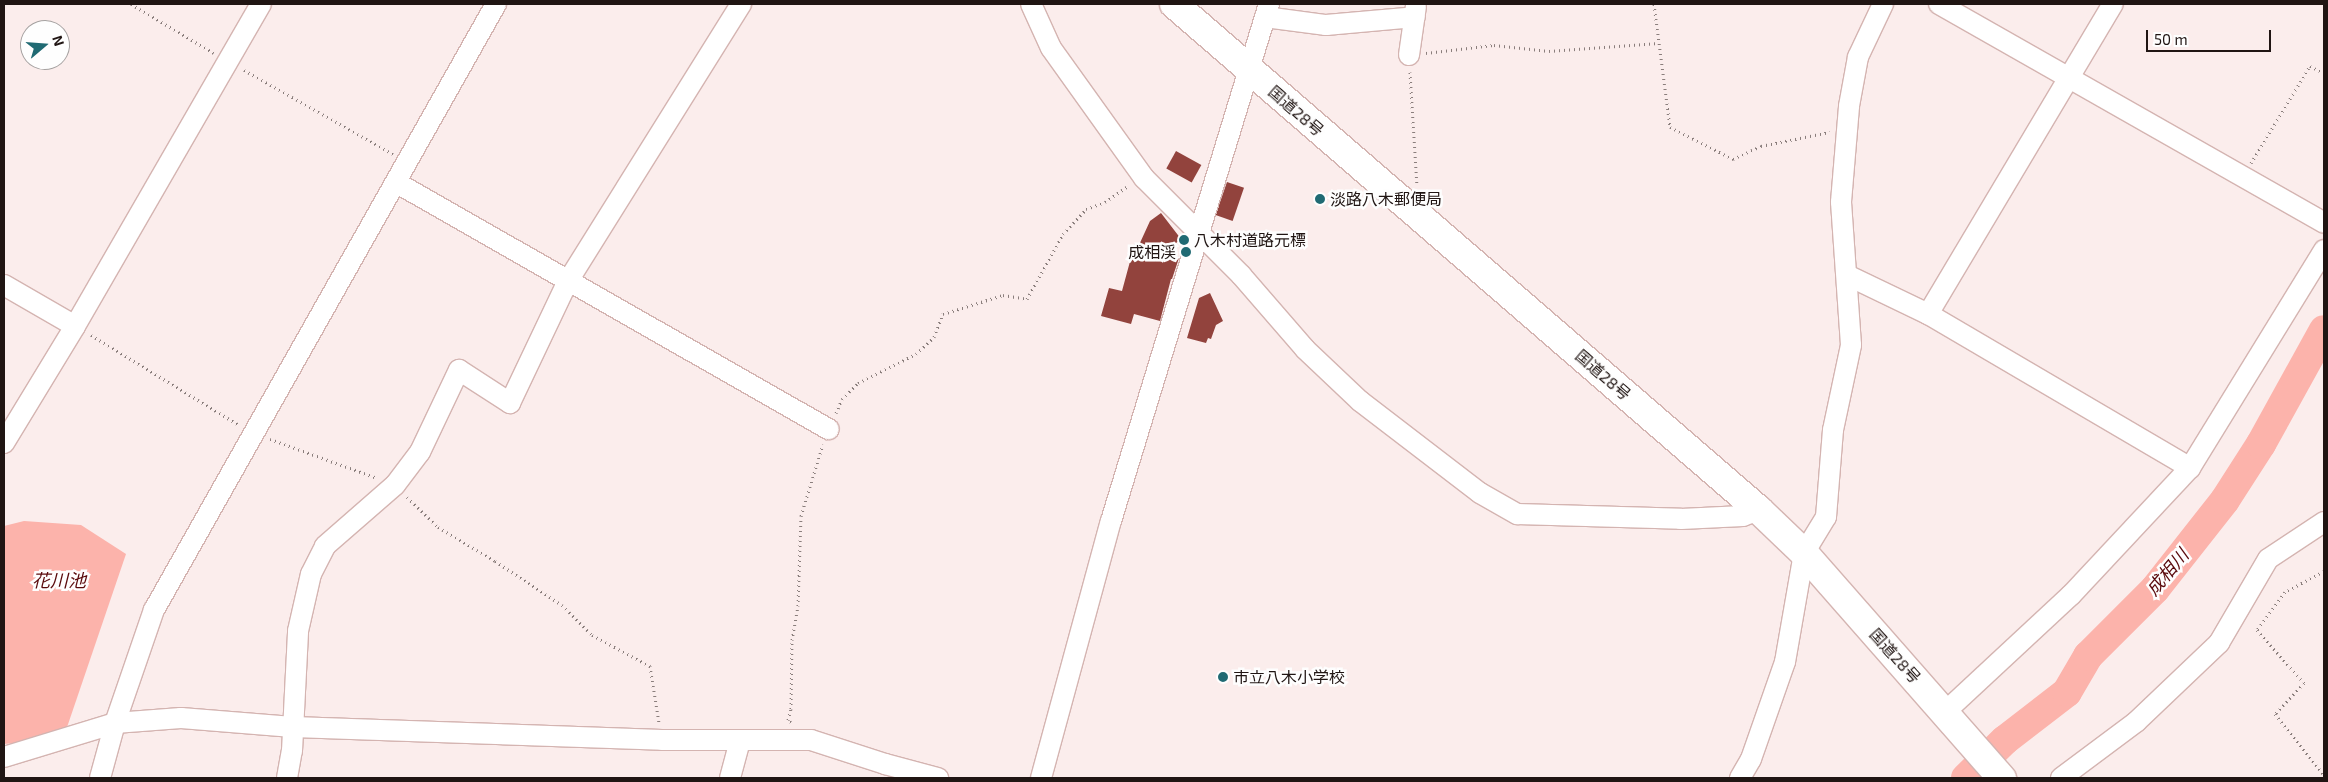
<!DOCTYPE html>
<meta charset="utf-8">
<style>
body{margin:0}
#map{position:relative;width:2328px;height:782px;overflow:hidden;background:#fbedec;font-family:"Exo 2","Noto Sans JP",sans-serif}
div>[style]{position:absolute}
.water>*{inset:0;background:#fcb3ab}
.river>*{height:30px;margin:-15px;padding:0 15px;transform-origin:15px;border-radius:15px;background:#fcb3ab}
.building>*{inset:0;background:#92433d;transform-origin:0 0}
.path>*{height:3px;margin-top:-1.5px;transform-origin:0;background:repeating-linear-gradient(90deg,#8a7e7c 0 1px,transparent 0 5px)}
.roads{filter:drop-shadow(1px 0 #d4b4b1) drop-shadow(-1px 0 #d4b4b1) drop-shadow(0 1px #d4b4b1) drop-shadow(0 -1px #d4b4b1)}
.minor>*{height:20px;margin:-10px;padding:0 10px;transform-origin:10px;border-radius:10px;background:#fff}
.highway>*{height:28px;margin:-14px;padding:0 14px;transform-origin:14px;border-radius:14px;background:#fff}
.dots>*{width:14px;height:14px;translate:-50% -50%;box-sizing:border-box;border:2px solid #fefefe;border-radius:50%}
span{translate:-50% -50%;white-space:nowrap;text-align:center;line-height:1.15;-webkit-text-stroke:5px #fefefe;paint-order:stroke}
.street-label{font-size:16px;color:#201513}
.poi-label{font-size:16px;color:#201513}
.left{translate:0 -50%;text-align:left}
.right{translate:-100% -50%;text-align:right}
.water-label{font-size:18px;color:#59090b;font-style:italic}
.frame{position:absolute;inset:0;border:5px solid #201513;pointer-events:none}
.north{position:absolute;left:20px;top:20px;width:50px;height:50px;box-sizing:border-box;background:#fefefe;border:1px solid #a5a1a0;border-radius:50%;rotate:72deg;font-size:14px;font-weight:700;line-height:20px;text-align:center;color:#201513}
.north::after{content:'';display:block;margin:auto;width:18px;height:22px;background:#206a73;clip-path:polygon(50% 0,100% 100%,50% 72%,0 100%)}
.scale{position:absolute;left:2146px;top:30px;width:125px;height:22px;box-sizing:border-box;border:2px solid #201513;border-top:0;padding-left:6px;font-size:15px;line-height:18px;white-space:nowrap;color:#201513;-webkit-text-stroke:4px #fefefe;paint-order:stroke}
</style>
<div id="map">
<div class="water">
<i style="clip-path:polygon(24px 521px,81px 525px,126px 554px,63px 739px,4px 744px,4px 526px)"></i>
</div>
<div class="river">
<i style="left:1966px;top:778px;width:54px;rotate:-44.3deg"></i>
<i style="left:2005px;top:740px;width:78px;rotate:-37.7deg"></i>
<i style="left:2067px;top:692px;width:42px;rotate:-59.7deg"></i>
<i style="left:2088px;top:656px;width:95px;rotate:-45deg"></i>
<i style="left:2155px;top:589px;width:113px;rotate:-51.8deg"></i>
<i style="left:2225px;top:500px;width:67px;rotate:-57.3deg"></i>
<i style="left:2261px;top:444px;width:130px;rotate:-61.1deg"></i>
</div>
<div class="building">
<i style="left:1176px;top:151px;width:29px;height:20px;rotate:29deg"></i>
<i style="left:1227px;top:182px;width:18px;height:35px;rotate:19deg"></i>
<i style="clip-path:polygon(1161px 213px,1181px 239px,1165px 252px,1178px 256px,1179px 258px,1172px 279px,1171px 279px,1160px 321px,1134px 314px,1131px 324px,1101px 316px,1109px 288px,1122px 291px,1135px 243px,1139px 245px,1150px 221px)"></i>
<i style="clip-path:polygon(1210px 293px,1223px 321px,1216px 325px,1211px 339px,1208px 338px,1206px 343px,1187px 338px,1199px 298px)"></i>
</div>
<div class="path">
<i style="left:131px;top:4px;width:96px;rotate:30.6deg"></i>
<i style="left:1654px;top:4px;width:124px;rotate:82.6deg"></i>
<i style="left:1670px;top:127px;width:71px;rotate:26.9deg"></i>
<i style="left:1733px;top:159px;width:31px;rotate:-25deg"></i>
<i style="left:1761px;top:146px;width:70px;rotate:-11.5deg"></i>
<i style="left:1426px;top:53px;width:68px;rotate:-6.7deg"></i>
<i style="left:1494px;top:45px;width:55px;rotate:6.2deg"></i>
<i style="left:1549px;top:51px;width:110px;rotate:-4.2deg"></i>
<i style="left:244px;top:70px;width:171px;rotate:29.4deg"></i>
<i style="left:1410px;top:72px;width:113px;rotate:86.5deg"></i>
<i style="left:2251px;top:163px;width:114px;rotate:-58.7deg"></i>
<i style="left:2310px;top:66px;width:16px;rotate:27deg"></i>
<i style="left:91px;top:335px;width:173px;rotate:31.3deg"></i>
<i style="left:836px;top:413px;width:15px;rotate:-67deg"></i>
<i style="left:842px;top:399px;width:23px;rotate:-45deg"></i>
<i style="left:858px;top:383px;width:65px;rotate:-26.6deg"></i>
<i style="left:916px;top:354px;width:25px;rotate:-43deg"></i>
<i style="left:934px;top:337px;width:25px;rotate:-69deg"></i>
<i style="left:943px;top:314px;width:63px;rotate:-17.6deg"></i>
<i style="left:1003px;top:295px;width:24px;rotate:9deg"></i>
<i style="left:1027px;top:299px;width:74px;rotate:-61deg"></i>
<i style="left:1063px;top:234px;width:34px;rotate:-47deg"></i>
<i style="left:1086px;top:209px;width:20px;rotate:-20deg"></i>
<i style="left:1105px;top:202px;width:28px;rotate:-35deg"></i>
<i style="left:270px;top:439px;width:114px;rotate:20deg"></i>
<i style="left:407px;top:497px;width:43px;rotate:44.1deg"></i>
<i style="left:438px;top:527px;width:66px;rotate:30.8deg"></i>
<i style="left:495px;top:561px;width:80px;rotate:33.3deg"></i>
<i style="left:562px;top:605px;width:42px;rotate:45deg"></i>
<i style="left:592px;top:635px;width:66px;rotate:28.1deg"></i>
<i style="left:650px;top:666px;width:58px;rotate:81deg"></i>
<i style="left:2324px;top:571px;width:44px;rotate:151.7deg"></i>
<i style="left:2285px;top:592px;width:47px;rotate:126.4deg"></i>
<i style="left:2257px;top:630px;width:71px;rotate:48.4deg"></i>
<i style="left:2304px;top:683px;width:42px;rotate:133.1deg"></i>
<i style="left:2275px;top:714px;width:78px;rotate:51.2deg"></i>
<i style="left:791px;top:722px;width:4px;rotate:-146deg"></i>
<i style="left:788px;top:720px;width:11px;rotate:-75deg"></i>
<i style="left:791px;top:709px;width:69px;rotate:-89.2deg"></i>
<i style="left:792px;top:640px;width:35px;rotate:-80deg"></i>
<i style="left:798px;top:606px;width:90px;rotate:-88.1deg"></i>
<i style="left:801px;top:516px;width:75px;rotate:-73deg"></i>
</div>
<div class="roads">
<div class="minor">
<i style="left:1031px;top:4px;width:48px;rotate:65.6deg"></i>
<i style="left:1051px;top:48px;width:160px;rotate:54.4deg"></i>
<i style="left:1144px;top:178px;width:137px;rotate:45deg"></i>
<i style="left:1241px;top:275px;width:98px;rotate:49.1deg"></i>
<i style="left:1305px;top:349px;width:76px;rotate:43.4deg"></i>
<i style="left:1360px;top:401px;width:151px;rotate:37.5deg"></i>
<i style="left:1480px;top:493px;width:43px;rotate:29.6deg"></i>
<i style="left:1517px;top:514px;width:164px;rotate:1.7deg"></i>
<i style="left:1681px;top:519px;width:62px;rotate:-2.8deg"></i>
<i style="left:1743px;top:516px;width:17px;rotate:-21deg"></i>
<i style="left:1939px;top:4px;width:443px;rotate:29.6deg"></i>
<i style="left:1265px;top:17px;width:62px;rotate:7.5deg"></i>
<i style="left:1326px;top:25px;width:89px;rotate:-5.1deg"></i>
<i style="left:1409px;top:55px;width:49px;rotate:-81.9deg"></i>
<i style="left:397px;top:183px;width:497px;rotate:29.7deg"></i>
<i style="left:1847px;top:275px;width:90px;rotate:25.7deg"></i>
<i style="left:1928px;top:314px;width:304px;rotate:30.4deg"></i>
<i style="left:4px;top:285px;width:82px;rotate:30deg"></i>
<i style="left:1928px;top:314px;width:361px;rotate:-59.2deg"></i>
<i style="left:4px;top:443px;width:137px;rotate:-58.7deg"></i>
<i style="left:75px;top:326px;width:372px;rotate:-60deg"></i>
<i style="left:1945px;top:712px;width:172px;rotate:-42.9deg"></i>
<i style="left:2071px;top:595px;width:174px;rotate:-46.9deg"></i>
<i style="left:2190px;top:468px;width:256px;rotate:-58.4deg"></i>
<i style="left:4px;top:757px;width:116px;rotate:-17deg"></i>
<i style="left:115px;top:723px;width:66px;rotate:-4.3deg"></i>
<i style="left:181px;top:718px;width:112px;rotate:4.6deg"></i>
<i style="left:293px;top:727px;width:369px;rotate:2deg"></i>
<i style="left:662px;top:740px;width:149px"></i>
<i style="left:811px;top:740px;width:78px;rotate:18deg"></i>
<i style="left:885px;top:764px;width:55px;rotate:14.8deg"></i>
<i style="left:100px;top:778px;width:57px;rotate:-74.7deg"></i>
<i style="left:115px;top:723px;width:120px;rotate:-71deg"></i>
<i style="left:154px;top:610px;width:696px;rotate:-60.56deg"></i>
<i style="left:287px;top:778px;width:27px;rotate:-80deg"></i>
<i style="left:292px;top:751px;width:120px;rotate:-87.1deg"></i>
<i style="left:298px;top:631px;width:58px;rotate:-77.2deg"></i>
<i style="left:311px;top:574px;width:31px;rotate:-63deg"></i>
<i style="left:325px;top:546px;width:93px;rotate:-41.1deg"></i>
<i style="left:395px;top:485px;width:41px;rotate:-52.9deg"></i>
<i style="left:420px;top:452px;width:91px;rotate:-64.6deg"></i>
<i style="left:459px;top:370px;width:61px;rotate:32.9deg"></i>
<i style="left:510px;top:403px;width:135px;rotate:-64.6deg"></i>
<i style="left:568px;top:281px;width:327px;rotate:-58deg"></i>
<i style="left:730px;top:778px;width:38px;rotate:-75deg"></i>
<i style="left:1041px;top:778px;width:266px;rotate:-74.8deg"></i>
<i style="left:1111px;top:521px;width:541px;rotate:-73.01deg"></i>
<i style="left:1740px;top:778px;width:22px;rotate:-60deg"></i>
<i style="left:1751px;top:759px;width:103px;rotate:-70.7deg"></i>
<i style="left:1785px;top:662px;width:111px;rotate:-80.1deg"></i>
<i style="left:1804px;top:553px;width:42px;rotate:-58.6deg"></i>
<i style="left:1826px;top:517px;width:87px;rotate:-85.4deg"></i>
<i style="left:1833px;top:430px;width:87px;rotate:-78deg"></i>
<i style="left:1851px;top:345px;width:143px;rotate:-94deg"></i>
<i style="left:1841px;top:202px;width:96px;rotate:-85.2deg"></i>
<i style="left:1849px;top:106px;width:50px;rotate:-79.6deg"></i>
<i style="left:1858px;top:57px;width:59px;rotate:-64.7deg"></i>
<i style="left:2061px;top:778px;width:94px;rotate:-36.7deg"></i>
<i style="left:2136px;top:722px;width:115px;rotate:-43.6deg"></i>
<i style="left:2219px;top:643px;width:97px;rotate:-59.7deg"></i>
<i style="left:2268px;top:559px;width:67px;rotate:-33.5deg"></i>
</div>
<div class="highway">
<i style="left:1174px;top:4px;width:773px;rotate:40.86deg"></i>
<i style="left:1759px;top:510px;width:62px;rotate:43.7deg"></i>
<i style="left:1804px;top:553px;width:300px;rotate:48.7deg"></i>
</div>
</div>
<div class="dots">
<i style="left:1320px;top:199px;background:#206a73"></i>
<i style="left:1184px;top:240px;background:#206a73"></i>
<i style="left:1186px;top:252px;background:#206a73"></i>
<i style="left:1223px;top:677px;background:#206a73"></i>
</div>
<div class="street-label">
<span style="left:1296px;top:111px;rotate:41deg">国道28号</span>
<span style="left:1603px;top:375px;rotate:41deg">国道28号</span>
<span style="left:1895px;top:656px;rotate:48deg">国道28号</span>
</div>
<div class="poi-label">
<span class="left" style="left:1330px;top:199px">淡路八木郵便局</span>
<span class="left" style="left:1194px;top:240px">八木村道路元標</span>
<span class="right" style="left:1176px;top:252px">成相渓</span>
<span class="left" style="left:1233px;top:677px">市立八木小学校</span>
</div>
<div class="water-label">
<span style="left:2167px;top:572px;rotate:-50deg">成相川</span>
<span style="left:59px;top:580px">花川池</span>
</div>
<div class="frame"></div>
<div class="north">N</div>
<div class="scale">50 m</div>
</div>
